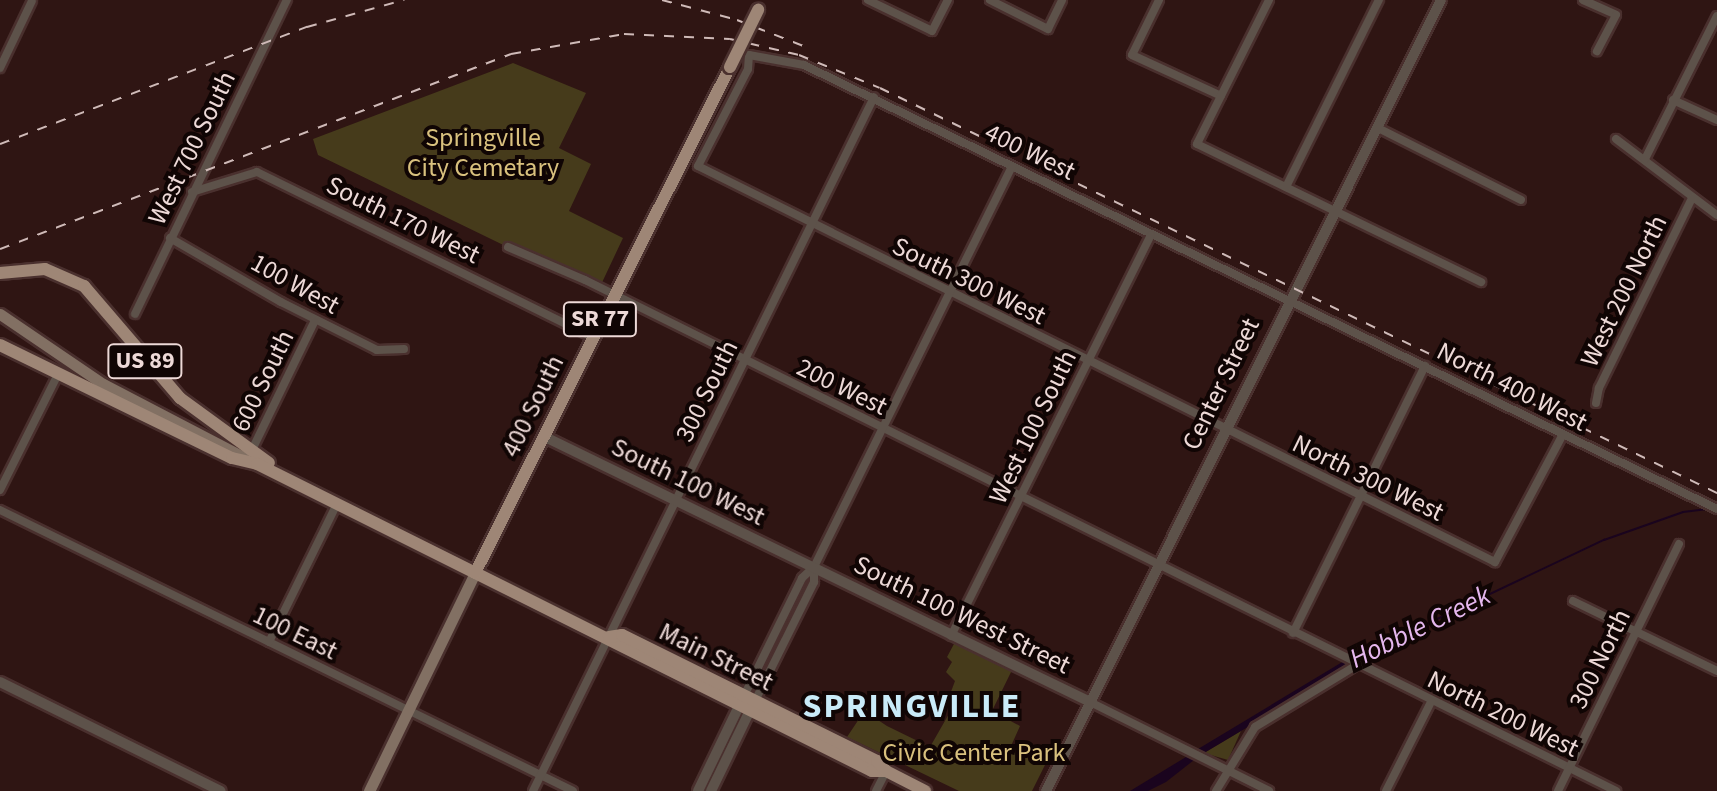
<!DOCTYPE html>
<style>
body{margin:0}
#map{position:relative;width:1717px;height:791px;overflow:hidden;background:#2f1513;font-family:"Source Sans 3",sans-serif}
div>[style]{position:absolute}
.green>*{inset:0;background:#463b1b}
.water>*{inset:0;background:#1a041e}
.stream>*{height:2px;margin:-1px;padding:0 1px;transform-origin:1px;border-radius:1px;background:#1a041e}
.roads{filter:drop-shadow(2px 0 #4a302e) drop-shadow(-2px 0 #4a302e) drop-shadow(0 2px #4a302e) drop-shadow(0 -2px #4a302e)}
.minor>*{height:8px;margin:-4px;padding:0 4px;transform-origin:4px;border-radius:4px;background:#5d524a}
.tertiary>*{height:10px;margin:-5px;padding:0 5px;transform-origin:5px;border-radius:5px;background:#5d524a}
.secondary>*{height:11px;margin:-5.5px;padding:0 5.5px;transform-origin:5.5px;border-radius:5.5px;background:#827063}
.primary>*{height:12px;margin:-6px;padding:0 6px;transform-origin:6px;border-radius:6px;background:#9e8676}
.rail>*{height:2px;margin-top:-1px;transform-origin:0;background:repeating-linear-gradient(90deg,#cfbab8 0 10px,transparent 0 20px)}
.bridges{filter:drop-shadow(2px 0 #4a302e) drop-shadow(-2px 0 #4a302e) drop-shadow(0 2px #4a302e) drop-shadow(0 -2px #4a302e)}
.primary-bridge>*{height:12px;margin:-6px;padding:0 6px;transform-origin:6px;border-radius:6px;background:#9e8676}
span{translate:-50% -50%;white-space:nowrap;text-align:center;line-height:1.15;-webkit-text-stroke:8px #100504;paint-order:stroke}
.shield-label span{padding:2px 6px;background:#100504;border:2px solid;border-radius:6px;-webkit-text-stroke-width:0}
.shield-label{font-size:24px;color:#edd9d7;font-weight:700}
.park-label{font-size:26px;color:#d9c17e}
.street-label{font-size:26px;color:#edd9d7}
.water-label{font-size:28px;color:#e5b7ee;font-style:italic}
.district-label{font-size:34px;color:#c9ebf8;font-weight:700;letter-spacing:2px}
</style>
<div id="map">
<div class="green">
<i style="clip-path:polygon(513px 63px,586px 93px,559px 148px,591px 164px,569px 211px,623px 238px,598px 291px,318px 155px,313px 139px)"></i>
<i style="clip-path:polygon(955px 642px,1012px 670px,992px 711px,1020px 726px,1011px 746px,1046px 763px,1032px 791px,959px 791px,847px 737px,867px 707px,881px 713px,878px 720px,887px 726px,930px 747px,954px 705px,949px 697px,955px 681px,946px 672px,952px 662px,947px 657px)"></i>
<i style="clip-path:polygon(1241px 731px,1228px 760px,1204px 753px)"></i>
</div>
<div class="water">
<i style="clip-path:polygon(1344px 661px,1352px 665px,1204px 753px,1198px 749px)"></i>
<i style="clip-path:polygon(1186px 757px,1194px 760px,1166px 782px,1148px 791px,1130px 791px)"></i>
</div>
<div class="stream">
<i style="left:1355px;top:658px;width:276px;rotate:-25.4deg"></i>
<i style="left:1604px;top:540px;width:84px;rotate:-19.5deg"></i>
<i style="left:1683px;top:512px;width:25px;rotate:-7deg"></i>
</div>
<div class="roads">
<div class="minor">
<i style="left:868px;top:0;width:71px;rotate:25.8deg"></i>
<i style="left:932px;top:31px;width:35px;rotate:-63deg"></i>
<i style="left:990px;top:0;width:65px;rotate:26.6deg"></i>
<i style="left:1048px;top:29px;width:32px;rotate:-64deg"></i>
<i style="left:1159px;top:0;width:61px;rotate:116.1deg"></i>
<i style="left:1132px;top:55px;width:98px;rotate:24.7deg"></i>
<i style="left:1269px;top:0;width:161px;rotate:116.6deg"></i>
<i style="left:1197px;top:144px;width:316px;rotate:25.9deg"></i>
<i style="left:1583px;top:0;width:36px;rotate:24deg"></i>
<i style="left:1616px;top:15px;width:41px;rotate:117.8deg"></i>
<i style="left:0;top:68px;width:74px;rotate:-64.5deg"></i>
<i style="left:1673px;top:100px;width:48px;rotate:24.4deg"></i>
<i style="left:1378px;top:128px;width:160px;rotate:26.7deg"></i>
<i style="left:1616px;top:139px;width:126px;rotate:37deg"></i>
<i style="left:1645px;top:159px;width:160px;rotate:-63.3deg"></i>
<i style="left:1286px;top:187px;width:209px;rotate:-63.6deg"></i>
<i style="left:192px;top:192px;width:68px;rotate:-17.1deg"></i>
<i style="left:257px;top:172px;width:373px;rotate:26.2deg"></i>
<i style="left:170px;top:238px;width:128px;rotate:30deg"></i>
<i style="left:281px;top:302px;width:107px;rotate:26.6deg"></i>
<i style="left:377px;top:350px;width:27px;rotate:-2deg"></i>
<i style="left:508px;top:247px;width:84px;rotate:23.2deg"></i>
<i style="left:585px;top:280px;width:1151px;rotate:26.36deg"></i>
<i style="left:135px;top:314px;width:349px;rotate:-64.2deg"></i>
<i style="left:1596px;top:403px;width:15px;rotate:-79deg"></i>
<i style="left:1599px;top:388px;width:212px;rotate:-63.9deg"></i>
<i style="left:1562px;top:436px;width:143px;rotate:118deg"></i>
<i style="left:1495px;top:562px;width:890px;rotate:-153.58deg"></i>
<i style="left:698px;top:166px;width:109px;rotate:-62.7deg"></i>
<i style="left:748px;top:69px;width:14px;rotate:-86deg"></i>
<i style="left:749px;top:55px;width:56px;rotate:10.3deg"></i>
<i style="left:804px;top:65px;width:1015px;rotate:25.93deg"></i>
<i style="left:251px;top:452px;width:147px;rotate:-64.1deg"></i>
<i style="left:0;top:490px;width:130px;rotate:-63.4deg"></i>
<i style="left:0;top:510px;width:638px;rotate:26.12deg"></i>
<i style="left:1573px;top:601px;width:160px;rotate:25.9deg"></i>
<i style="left:1293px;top:633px;width:298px;rotate:-63.7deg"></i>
<i style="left:951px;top:636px;width:448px;rotate:-63.5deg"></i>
<i style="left:269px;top:642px;width:154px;rotate:-63.8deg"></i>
<i style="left:744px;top:696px;width:131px;rotate:-63.8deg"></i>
<i style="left:802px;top:578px;width:16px;rotate:-43deg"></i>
<i style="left:814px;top:567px;width:447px;rotate:-63.7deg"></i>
<i style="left:755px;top:701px;width:133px;rotate:-63.6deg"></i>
<i style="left:814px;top:582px;width:15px;rotate:-90deg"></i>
<i style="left:1090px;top:702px;width:200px;rotate:26.4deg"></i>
<i style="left:533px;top:791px;width:773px;rotate:-63.83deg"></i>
<i style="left:876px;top:791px;width:22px;rotate:-63deg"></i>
<i style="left:1216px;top:791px;width:75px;rotate:-58.6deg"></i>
<i style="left:1255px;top:727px;width:119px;rotate:-31.3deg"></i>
<i style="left:1386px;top:791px;width:100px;rotate:-63.2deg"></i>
<i style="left:1558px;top:791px;width:275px;rotate:-63.9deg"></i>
</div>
<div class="tertiary">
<i style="left:543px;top:436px;width:608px;rotate:25.93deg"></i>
<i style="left:0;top:682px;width:246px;rotate:26.3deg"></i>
<i style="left:698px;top:791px;width:103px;rotate:-64.2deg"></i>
<i style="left:711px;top:791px;width:94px;rotate:-64.2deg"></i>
<i style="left:1046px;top:791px;width:884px;rotate:-63.46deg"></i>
</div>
<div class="secondary">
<i style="left:0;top:314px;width:125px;rotate:34.2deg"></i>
<i style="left:103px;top:384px;width:160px;rotate:27.5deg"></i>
<i style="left:369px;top:791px;width:242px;rotate:-64.1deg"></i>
</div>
<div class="primary">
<i style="left:0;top:273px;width:45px;rotate:-5.1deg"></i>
<i style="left:45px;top:269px;width:43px;rotate:23.6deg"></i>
<i style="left:84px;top:286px;width:148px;rotate:49.4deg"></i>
<i style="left:180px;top:398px;width:110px;rotate:36.1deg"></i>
<i style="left:0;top:345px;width:258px;rotate:26deg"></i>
<i style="left:232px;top:458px;width:26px;rotate:13deg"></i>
<i style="left:257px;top:464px;width:687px;rotate:26.53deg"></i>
<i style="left:872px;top:771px;width:14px"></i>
<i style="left:475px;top:573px;width:567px;rotate:-63.25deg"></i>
<i style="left:609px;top:637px;width:13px;rotate:-9deg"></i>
<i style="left:622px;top:635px;width:284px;rotate:26.3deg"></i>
<i style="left:877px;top:761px;width:13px;rotate:48deg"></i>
<i style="left:886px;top:771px;width:44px;rotate:27.1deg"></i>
</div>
</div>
<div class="rail">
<i style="left:662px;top:0;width:78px;rotate:14.9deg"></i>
<i style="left:737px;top:20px;width:74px;rotate:21.4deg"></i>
<i style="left:0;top:144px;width:329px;rotate:-20.9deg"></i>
<i style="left:307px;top:27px;width:101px;rotate:-15.6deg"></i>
<i style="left:0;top:249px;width:547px;rotate:-20.89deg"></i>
<i style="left:511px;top:54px;width:115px;rotate:-10deg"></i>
<i style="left:624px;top:34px;width:106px;rotate:2.7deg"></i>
<i style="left:730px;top:39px;width:71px;rotate:13.1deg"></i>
<i style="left:799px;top:55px;width:87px;rotate:22.2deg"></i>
<i style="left:880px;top:88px;width:930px;rotate:25.82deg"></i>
</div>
<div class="bridges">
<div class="primary-bridge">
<i style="left:730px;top:67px;width:64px;rotate:-63.8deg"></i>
</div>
</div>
<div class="shield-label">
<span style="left:600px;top:319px">SR 77</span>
<span style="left:145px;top:361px">US 89</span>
</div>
<div class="park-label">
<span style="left:483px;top:153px">Springville<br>City Cemetary</span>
<span style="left:974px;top:753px">Civic Center Park</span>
</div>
<div class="street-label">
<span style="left:192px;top:148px;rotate:-64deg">West 700 South</span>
<span style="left:1030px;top:152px;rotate:26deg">400 West</span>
<span style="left:403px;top:220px;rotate:26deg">South 170 West</span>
<span style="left:969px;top:281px;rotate:26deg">South 300 West</span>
<span style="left:295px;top:284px;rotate:29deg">100 West</span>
<span style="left:1624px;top:291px;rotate:-64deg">West 200 North</span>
<span style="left:263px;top:381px;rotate:-64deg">600 South</span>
<span style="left:1221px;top:384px;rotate:-64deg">Center Street</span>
<span style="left:842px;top:387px;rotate:26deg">200 West</span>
<span style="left:1512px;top:387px;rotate:27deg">North 400 West</span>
<span style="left:707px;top:391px;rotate:-64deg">300 South</span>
<span style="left:533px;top:406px;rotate:-64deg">400 South</span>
<span style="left:1033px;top:427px;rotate:-64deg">West 100 South</span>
<span style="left:1368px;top:478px;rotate:26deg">North 300 West</span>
<span style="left:688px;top:482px;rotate:26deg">South 100 West</span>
<span style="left:962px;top:615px;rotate:26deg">South 100 West Street</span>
<span style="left:295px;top:633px;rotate:26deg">100 East</span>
<span style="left:716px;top:657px;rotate:26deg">Main Street</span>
<span style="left:1600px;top:659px;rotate:-64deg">300 North</span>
<span style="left:1503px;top:714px;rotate:26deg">North 200 West</span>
</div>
<div class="water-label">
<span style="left:1420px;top:627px;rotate:-26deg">Hobble Creek</span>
</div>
<div class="district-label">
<span style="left:912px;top:707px">SPRINGVILLE</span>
</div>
</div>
